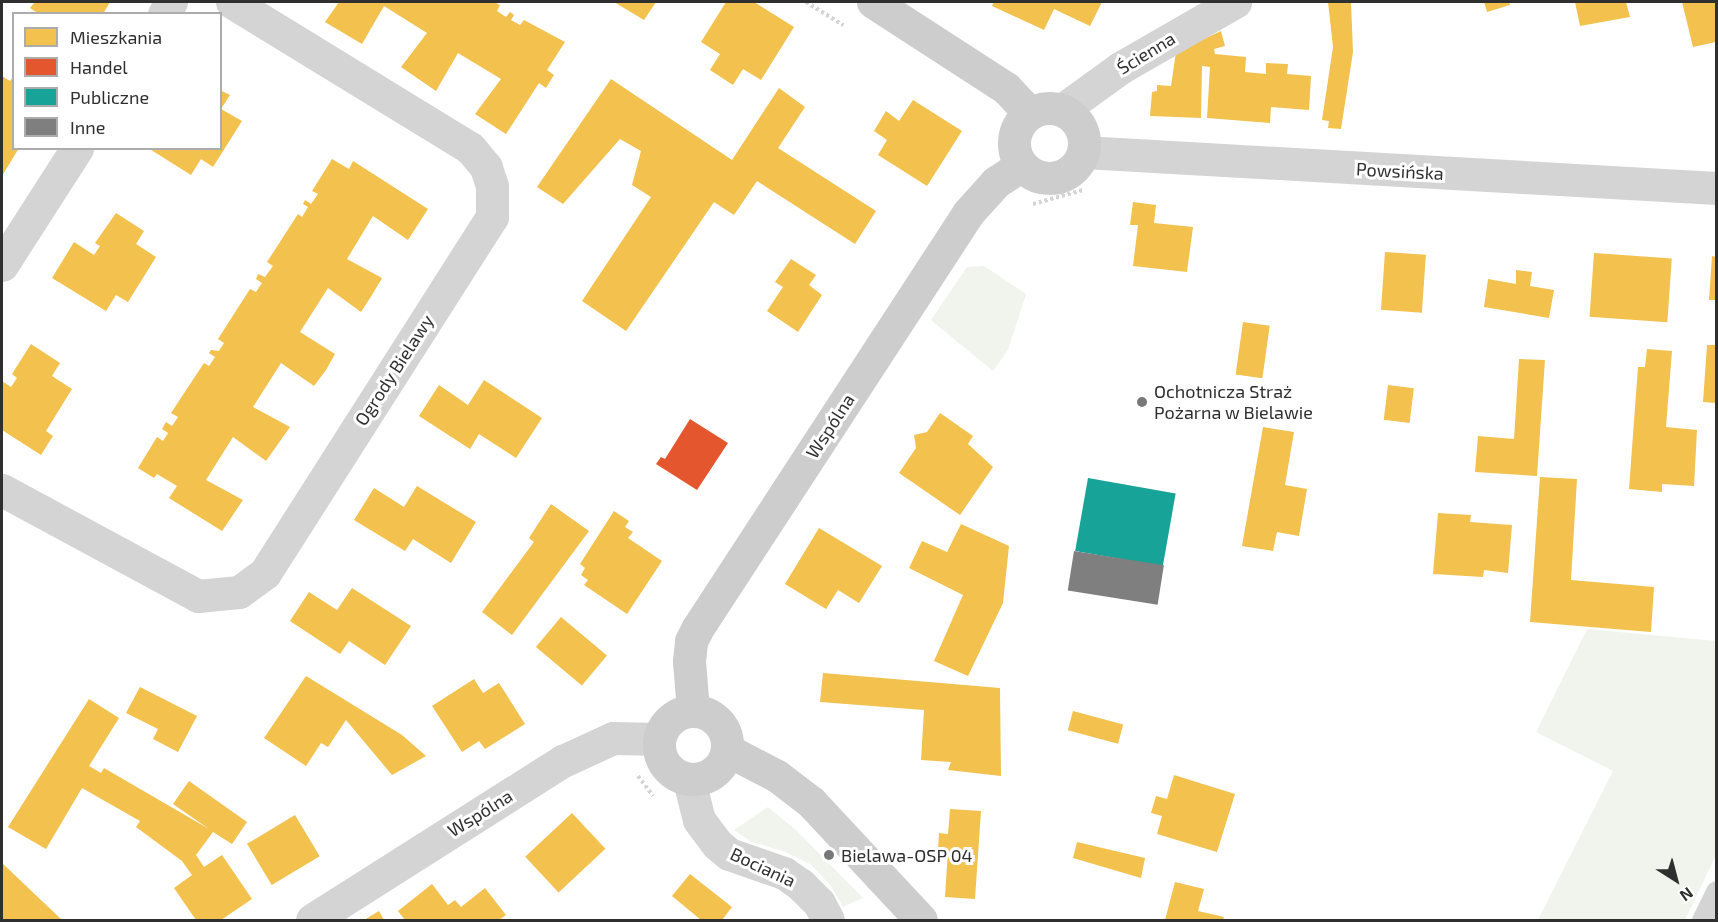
<!DOCTYPE html>
<meta charset="utf-8">
<style>
body{margin:0}
#map{position:relative;width:1718px;height:922px;overflow:hidden;background:#fff;font-family:"Exo 2",sans-serif}
div>[style]{position:absolute}
.green>*{inset:0;background:#f0f4ed}
.homes>*{inset:0;background:#f2c14e;transform-origin:0 0}
.shops>*{inset:0;background:#e4572e}
.public>*{inset:0;background:#17a398;transform-origin:0 0}
.building>*{inset:0;background:#7f7f7f;transform-origin:0 0}
.path>*{height:4px;margin-top:-2px;transform-origin:0;background:repeating-linear-gradient(90deg,#d4d4d4 0 3px,transparent 0 6px)}
.lane>*{height:21px;margin:-10.5px;padding:0 10.5px;transform-origin:10.5px;border-radius:10.5px;background:#d4d4d4}
.street>*{height:33px;margin:-16.5px;padding:0 16.5px;transform-origin:16.5px;border-radius:16.5px;background:#d4d4d4}
.secondary>*{height:33px;margin:-16.5px;padding:0 16.5px;transform-origin:16.5px;border-radius:16.5px;background:#cdcdcd}
.secondary>.ring{margin:-16.5px;padding:0;box-sizing:content-box;background:none;border:33px solid #cdcdcd;border-radius:50%}
.dots>*{width:16px;height:16px;translate:-50% -50%;box-sizing:border-box;border:3px solid #fff;border-radius:50%}
span{translate:-50% -50%;white-space:nowrap;text-align:center;line-height:1.15;-webkit-text-stroke:6px #fff;paint-order:stroke}
.street-label{font-size:18px;color:#2f2f2f}
.poi-label{font-size:18px;color:#2f2f2f}
.left{translate:0 -50%;text-align:left}
.frame{position:absolute;inset:0;border:3px solid #2f2f2f;pointer-events:none}
.legend{position:absolute;left:12px;top:12px;width:210px;height:138px;box-sizing:border-box;background:#fff;border:2px solid #acacac;margin:0;padding:8px 10px;list-style:none;font-size:18px;color:#2f2f2f}
.legend li{display:flex;align-items:center;gap:12px;height:30px}
.legend b{width:30px;border:2px solid #acacac}
.north{position:absolute;left:1646px;top:850px;width:60px;height:60px;-webkit-text-stroke:4px #fff;paint-order:stroke;rotate:144deg;font-size:16px;font-weight:700;line-height:24px;text-align:center;color:#2f2f2f}
.north::after{content:'';display:block;margin:auto;width:21px;height:27px;background:#2f2f2f;clip-path:polygon(50% 0,100% 100%,50% 72%,0 100%)}
</style>
<div id="map">
<div class="green">
<i style="clip-path:polygon(984px 266px,1026px 294px,1008px 350px,993px 371px,931px 320px,967px 267px)"></i>
<i style="clip-path:polygon(1587px 629px,1716px 641px,1716px 855px,1685px 920px,1538px 920px,1613px 771px,1536px 732px)"></i>
<i style="clip-path:polygon(768px 807px,797px 831px,863px 898px,843px 907px,831px 886px,810px 864px,783px 851px,752px 842px,734px 830px)"></i>
</div>
<div class="homes">
<i style="clip-path:polygon(35px 2px,110px 2px,103px 14px,39px 14px,30px 8px)"></i>
<i style="clip-path:polygon(339px 2px,494px 2px,500px 5px,497px 11px,506px 17px,510px 12px,514px 15px,511px 20px,520px 25px,524px 20px,565px 42px,547px 70px,554px 75px,546px 88px,539px 83px,506px 134px,475px 114px,501px 79px,458px 53px,436px 91px,401px 67px,427px 33px,384px 6px,362px 44px,325px 22px)"></i>
<i style="clip-path:polygon(614px 2px,656px 2px,644px 20px)"></i>
<i style="clip-path:polygon(726px 2px,754px 2px,794px 27px,761px 80px,743px 69px,733px 85px,710px 70px,720px 54px,701px 42px)"></i>
<i style="clip-path:polygon(994px 2px,1102px 2px,1090px 26px,1054px 9px,1044px 30px,992px 6px)"></i>
<i style="clip-path:polygon(1328px 2px,1351px 2px,1353px 52px,1341px 129px,1328px 128px,1329px 121px,1322px 120px,1333px 47px)"></i>
<i style="clip-path:polygon(1484px 2px,1509px 2px,1510px 5px,1487px 12px)"></i>
<i style="clip-path:polygon(1575px 2px,1626px 2px,1630px 17px,1580px 26px)"></i>
<i style="clip-path:polygon(1682px 2px,1716px 2px,1716px 42px,1693px 47px)"></i>
<i style="clip-path:polygon(1221px 31px,1225px 46px,1214px 49px,1215px 54px,1246px 57px,1245px 72px,1266px 74px,1266px 63px,1288px 64px,1287px 74px,1311px 76px,1309px 110px,1271px 107px,1270px 123px,1207px 118px,1210px 67px,1202px 66px,1201px 118px,1150px 116px,1152px 92px,1157px 91px,1157px 85px,1171px 86px,1176px 52px)"></i>
<i style="clip-path:polygon(2px 76px,10px 81px,14px 76px,14px 148px,19px 148px,2px 176px)"></i>
<i style="clip-path:polygon(611px 79px,732px 160px,779px 88px,805px 107px,778px 148px,876px 211px,855px 244px,757px 181px,734px 215px,714px 202px,626px 331px,582px 301px,651px 197px,632px 185px,641px 151px,620px 139px,563px 204px,537px 187px)"></i>
<i style="clip-path:polygon(220px 90px,230px 95px,221px 109px,242px 121px,213px 167px,201px 159px,191px 175px,148px 148px,220px 148px)"></i>
<i style="clip-path:polygon(913px 100px,962px 131px,927px 186px,878px 155px,887px 140px,874px 131px,886px 111px,899px 121px)"></i>
<i style="clip-path:polygon(332px 159px,349px 169px,353px 161px,428px 209px,408px 240px,373px 216px,347px 259px,382px 278px,372px 295px,361px 312px,328px 288px,300px 332px,335px 354px,326px 370px,314px 386px,281px 363px,253px 407px,290px 427px,266px 461px,233px 437px,206px 480px,243px 500px,222px 531px,169px 498px,177px 486px,157px 474px,154px 478px,138px 468px,157px 437px,163px 441px,168px 433px,162px 429px,166px 422px,172px 426px,178px 417px,171px 413px,204px 363px,209px 366px,215px 357px,209px 353px,211px 350px,219px 351px,224px 343px,218px 339px,250px 289px,256px 292px,262px 283px,256px 279px,258px 274px,265px 277px,273px 266px,267px 262px,298px 214px,302px 217px,308px 207px,303px 204px,305px 200px,311px 204px,318px 194px,312px 191px)"></i>
<i style="clip-path:polygon(1133px 202px,1156px 205px,1154px 223px,1193px 227px,1187px 272px,1133px 266px,1138px 225px,1130px 225px)"></i>
<i style="clip-path:polygon(116px 213px,144px 231px,136px 244px,156px 257px,128px 302px,116px 295px,106px 311px,52px 278px,74px 242px,94px 255px,100px 246px,95px 243px)"></i>
<i style="left:1385px;top:252px;width:41px;height:58px;rotate:4deg"></i>
<i style="left:1594px;top:253px;width:78px;height:64px;rotate:4deg"></i>
<i style="clip-path:polygon(1712px 256px,1716px 257px,1716px 300px,1709px 300px)"></i>
<i style="clip-path:polygon(791px 259px,816px 275px,809px 285px,822px 295px,798px 332px,767px 311px,783px 287px,775px 282px)"></i>
<i style="clip-path:polygon(1516px 270px,1532px 272px,1530px 286px,1554px 290px,1549px 318px,1484px 307px,1488px 279px,1516px 284px)"></i>
<i style="left:1243px;top:322px;width:27px;height:53px;rotate:8deg"></i>
<i style="clip-path:polygon(31px 344px,60px 363px,52px 376px,72px 389px,46px 431px,53px 436px,41px 455px,2px 430px,2px 381px,11px 387px,17px 378px,12px 374px)"></i>
<i style="clip-path:polygon(1707px 345px,1716px 345px,1716px 403px,1703px 402px)"></i>
<i style="clip-path:polygon(1647px 349px,1672px 351px,1666px 427px,1697px 430px,1694px 486px,1662px 484px,1662px 492px,1629px 489px,1638px 367px,1645px 367px)"></i>
<i style="clip-path:polygon(1519px 359px,1545px 360px,1537px 476px,1475px 472px,1478px 436px,1514px 439px)"></i>
<i style="clip-path:polygon(484px 380px,542px 418px,516px 458px,479px 434px,470px 449px,419px 416px,439px 385px,468px 405px)"></i>
<i style="left:1388px;top:385px;width:26px;height:35px;rotate:7deg"></i>
<i style="clip-path:polygon(940px 413px,973px 436px,968px 444px,993px 467px,960px 515px,899px 473px,916px 448px,914px 435px,927px 432px)"></i>
<i style="clip-path:polygon(1263px 427px,1294px 432px,1285px 485px,1307px 489px,1299px 536px,1277px 532px,1273px 551px,1242px 546px)"></i>
<i style="clip-path:polygon(1540px 477px,1577px 479px,1571px 580px,1654px 587px,1651px 632px,1530px 622px)"></i>
<i style="clip-path:polygon(417px 486px,476px 522px,451px 563px,413px 539px,405px 551px,354px 520px,374px 488px,404px 507px)"></i>
<i style="clip-path:polygon(551px 504px,589px 531px,512px 635px,482px 612px,534px 542px,529px 538px)"></i>
<i style="clip-path:polygon(614px 511px,629px 521px,625px 527px,633px 532px,628px 538px,662px 561px,627px 614px,584px 585px,588px 580px,581px 575px,585px 568px,580px 564px)"></i>
<i style="clip-path:polygon(1438px 513px,1471px 515px,1470px 522px,1512px 525px,1508px 573px,1484px 570px,1483px 577px,1433px 574px)"></i>
<i style="clip-path:polygon(961px 524px,1009px 546px,1003px 603px,968px 676px,934px 661px,963px 595px,909px 568px,922px 541px,947px 552px)"></i>
<i style="clip-path:polygon(819px 528px,882px 566px,859px 603px,838px 590px,826px 609px,785px 584px)"></i>
<i style="clip-path:polygon(352px 588px,411px 626px,385px 665px,349px 641px,340px 654px,290px 621px,309px 592px,337px 610px)"></i>
<i style="left:561px;top:617px;width:60px;height:39px;rotate:40deg"></i>
<i style="clip-path:polygon(823px 673px,1000px 688px,1001px 776px,948px 770px,951px 762px,921px 760px,924px 710px,820px 702px)"></i>
<i style="clip-path:polygon(306px 676px,402px 735px,426px 756px,392px 775px,346px 720px,328px 747px,321px 743px,306px 766px,264px 738px)"></i>
<i style="clip-path:polygon(474px 679px,483px 693px,499px 683px,525px 724px,485px 749px,479px 741px,462px 752px,432px 706px)"></i>
<i style="clip-path:polygon(140px 687px,197px 716px,178px 752px,153px 739px,158px 729px,126px 713px)"></i>
<i style="clip-path:polygon(89px 699px,119px 718px,89px 766px,101px 773px,104px 768px,209px 829px,173px 804px,189px 781px,247px 822px,232px 844px,213px 832px,196px 855px,204px 867px,222px 855px,252px 899px,221px 920px,196px 920px,174px 888px,192px 875px,182px 861px,136px 827px,140px 821px,82px 788px,46px 849px,8px 827px)"></i>
<i style="left:1073px;top:711px;width:52px;height:20px;rotate:15deg"></i>
<i style="clip-path:polygon(1174px 775px,1235px 794px,1217px 852px,1157px 834px,1162px 816px,1151px 813px,1156px 796px,1167px 799px)"></i>
<i style="clip-path:polygon(950px 809px,981px 811px,975px 899px,945px 897px,948px 850px,938px 850px,939px 833px,948px 834px)"></i>
<i style="left:572px;top:813px;width:49px;height:64px;rotate:47deg"></i>
<i style="left:295px;top:815px;width:48px;height:56px;rotate:59deg"></i>
<i style="clip-path:polygon(1077px 842px,1145px 858px,1141px 878px,1073px 858px)"></i>
<i style="clip-path:polygon(2px 863px,62px 920px,2px 919px)"></i>
<i style="clip-path:polygon(690px 874px,732px 907px,722px 920px,701px 920px,672px 896px)"></i>
<i style="clip-path:polygon(1175px 882px,1204px 889px,1198px 911px,1224px 917px,1223px 920px,1165px 920px)"></i>
<i style="clip-path:polygon(432px 884px,448px 905px,455px 900px,461px 907px,485px 888px,506px 915px,499px 920px,405px 920px,398px 911px)"></i>
<i style="clip-path:polygon(379px 911px,384px 920px,364px 920px)"></i>
</div>
<div class="shops">
<i style="clip-path:polygon(690px 419px,728px 443px,697px 490px,656px 464px,661px 457px,665px 459px)"></i>
</div>
<div class="public">
<i style="left:1088px;top:478px;width:89px;height:74px;rotate:10deg"></i>
</div>
<div class="building">
<i style="left:1074px;top:551px;width:91px;height:40px;rotate:9deg"></i>
</div>
<div class="path">
<i style="left:806px;top:2px;width:44px;rotate:31.9deg"></i>
<i style="left:1033px;top:204px;width:52px;rotate:-15.6deg"></i>
<i style="left:638px;top:776px;width:25px;rotate:53deg"></i>
</div>
<div class="lane">
<i style="left:1702px;top:920px;width:32px;rotate:-64deg"></i>
</div>
<div class="street">
<i style="left:164px;top:14px;width:14px;rotate:-60deg"></i>
<i style="left:1062px;top:110px;width:72px;rotate:-35.9deg"></i>
<i style="left:1120px;top:68px;width:133px;rotate:-29.9deg"></i>
<i style="left:1084px;top:152px;width:633px;rotate:3.26deg"></i>
<i style="left:2px;top:265px;width:139px;rotate:-57.3deg"></i>
<i style="left:2px;top:490px;width:223px;rotate:28.4deg"></i>
<i style="left:198px;top:596px;width:41px;rotate:-5.6deg"></i>
<i style="left:239px;top:592px;width:32px;rotate:-36deg"></i>
<i style="left:265px;top:573px;width:422px;rotate:-57.5deg"></i>
<i style="left:492px;top:217px;width:31px;rotate:-90deg"></i>
<i style="left:492px;top:186px;width:20px;rotate:-108deg"></i>
<i style="left:486px;top:167px;width:25px;rotate:-130deg"></i>
<i style="left:470px;top:148px;width:279px;rotate:-148.5deg"></i>
<i style="left:689px;top:780px;width:41px;rotate:76deg"></i>
<i style="left:699px;top:820px;width:30px;rotate:53deg"></i>
<i style="left:717px;top:844px;width:16px;rotate:40deg"></i>
<i style="left:729px;top:854px;width:58px;rotate:19.1deg"></i>
<i style="left:784px;top:873px;width:19px;rotate:35deg"></i>
<i style="left:800px;top:884px;width:27px;rotate:45deg"></i>
<i style="left:819px;top:903px;width:19px;rotate:62deg"></i>
<i style="left:312px;top:920px;width:297px;rotate:-32.4deg"></i>
<i style="left:563px;top:761px;width:55px;rotate:-24.7deg"></i>
<i style="left:613px;top:738px;width:46px;rotate:1.2deg"></i>
</div>
<div class="secondary">
<i style="left:873px;top:2px;width:158px;rotate:32.9deg"></i>
<i style="left:1006px;top:88px;width:34px;rotate:47deg"></i>
<i class="ring" style="left:1014px;top:108px;width:37px;height:37px"></i>
<i style="left:693px;top:710px;width:49px;rotate:-94.7deg"></i>
<i style="left:689px;top:661px;width:20px;rotate:-84deg"></i>
<i style="left:691px;top:641px;width:13px;rotate:-63deg"></i>
<i style="left:697px;top:629px;width:496px;rotate:-56.9deg"></i>
<i style="left:968px;top:213px;width:42px;rotate:-47.9deg"></i>
<i style="left:996px;top:182px;width:30px;rotate:-33deg"></i>
<i class="ring" style="left:659px;top:711px;width:35px;height:35px"></i>
<i style="left:727px;top:750px;width:56px;rotate:27.5deg"></i>
<i style="left:777px;top:776px;width:43px;rotate:37.4deg"></i>
<i style="left:811px;top:802px;width:161px;rotate:47deg"></i>
</div>
<div class="dots">
<i style="left:1142px;top:402px;background:#787878"></i>
<i style="left:829px;top:855px;background:#787878"></i>
</div>
<div class="street-label">
<span style="left:1146px;top:53px;rotate:-31deg">Ścienna</span>
<span style="left:1400px;top:171px;rotate:3deg">Powsińska</span>
<span style="left:394px;top:370px;rotate:-57deg">Ogrody Bielawy</span>
<span style="left:830px;top:426px;rotate:-57deg">Wspólna</span>
<span style="left:480px;top:813px;rotate:-32deg">Wspólna</span>
<span style="left:763px;top:867px;rotate:25deg">Bociania</span>
</div>
<div class="poi-label">
<span class="left" style="left:1154px;top:402px">Ochotnicza Straż<br>Pożarna w Bielawie</span>
<span class="left" style="left:841px;top:855px">Bielawa-OSP 04</span>
</div>
<div class="frame"></div>
<ul class="legend">
<li><b style="height:16px;background:#f2c14e"></b>Mieszkania</li>
<li><b style="height:16px;background:#e4572e"></b>Handel</li>
<li><b style="height:16px;background:#17a398"></b>Publiczne</li>
<li><b style="height:16px;background:#7f7f7f"></b>Inne</li>
</ul>
<div class="north">N</div>
</div>
